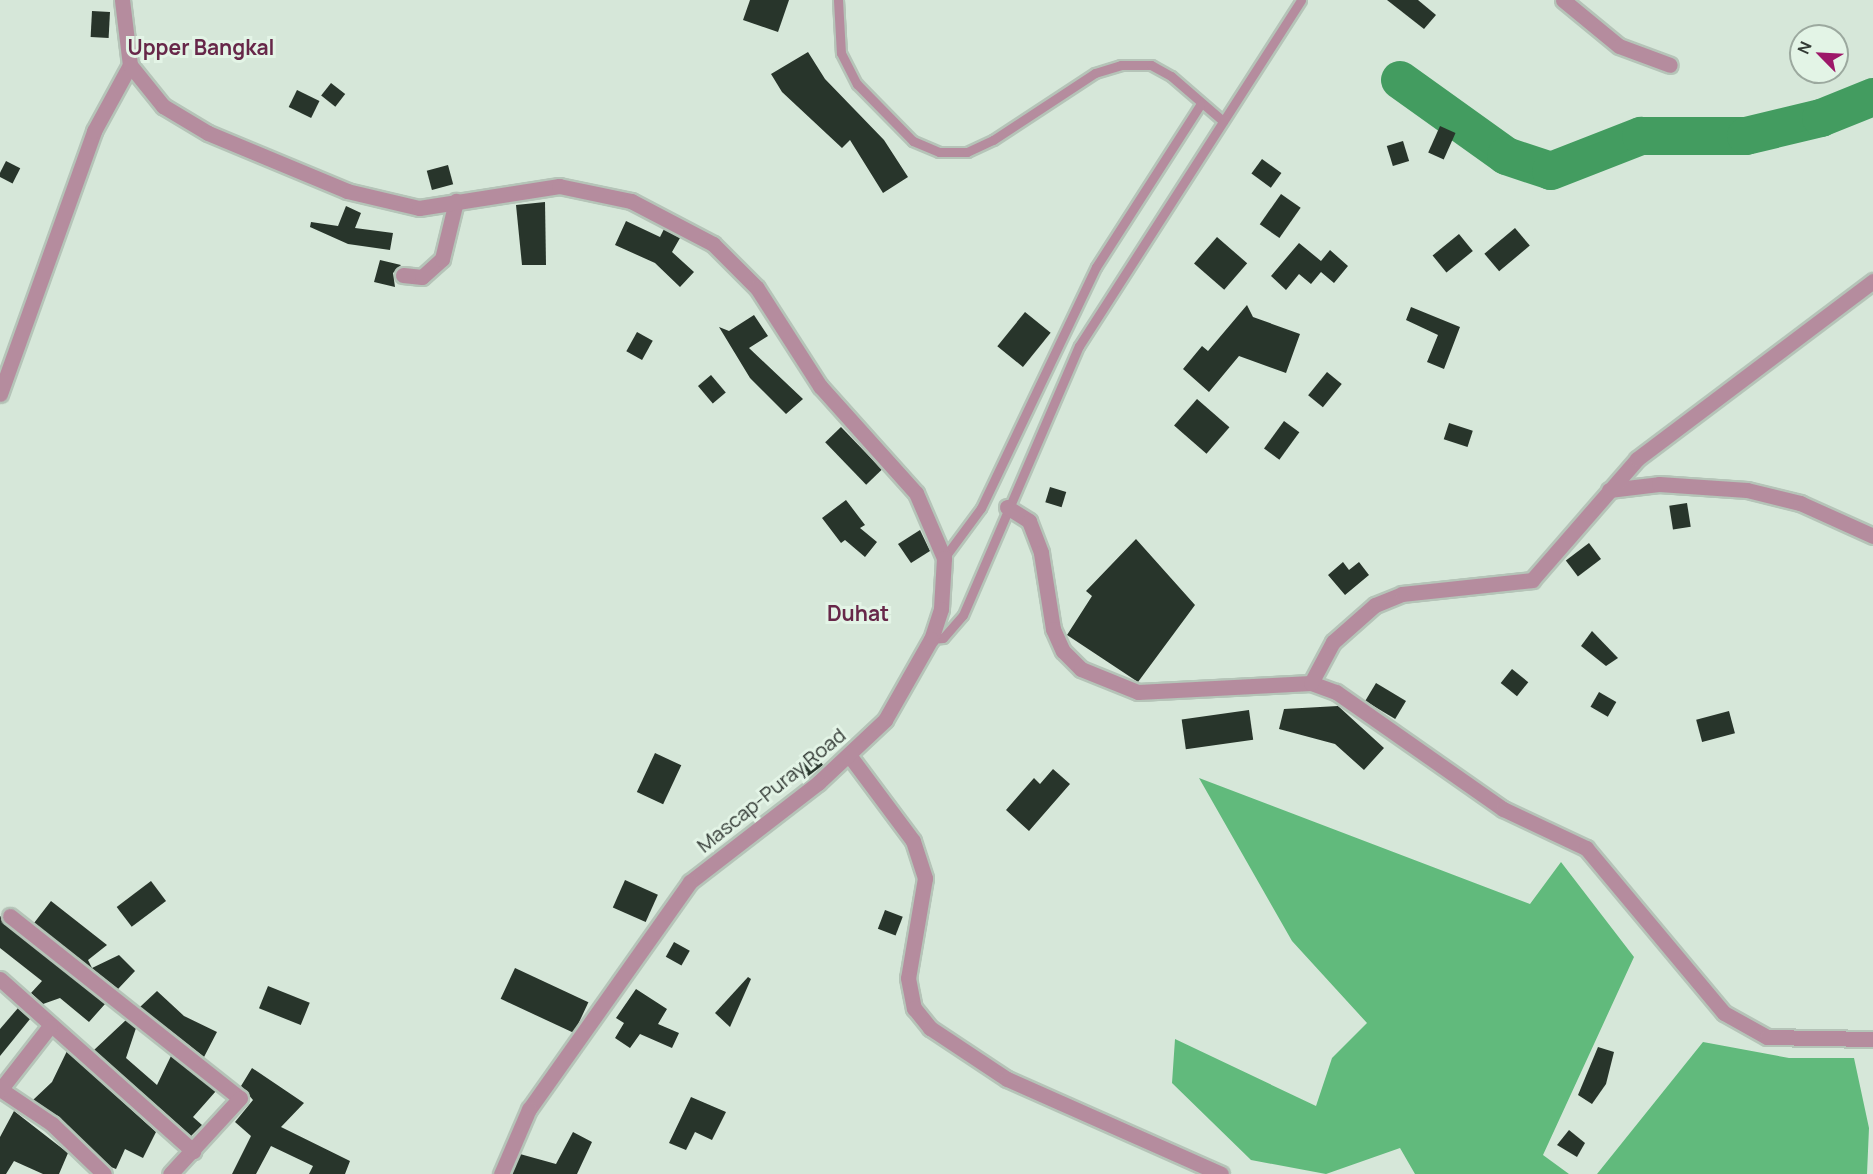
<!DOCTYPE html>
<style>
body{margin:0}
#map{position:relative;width:1873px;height:1174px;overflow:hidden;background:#d6e7d9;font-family:Manrope,sans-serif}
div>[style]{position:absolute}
.forest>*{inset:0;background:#61ba7c}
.river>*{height:38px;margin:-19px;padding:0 19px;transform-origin:19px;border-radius:19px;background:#439c60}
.building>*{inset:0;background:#28352b;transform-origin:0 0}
.roads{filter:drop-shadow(2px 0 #b5c4b8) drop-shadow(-2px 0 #b5c4b8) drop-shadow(0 2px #b5c4b8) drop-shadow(0 -2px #b5c4b8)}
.service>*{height:9px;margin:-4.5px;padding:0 4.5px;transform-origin:4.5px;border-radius:4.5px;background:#b58c9e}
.minor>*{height:15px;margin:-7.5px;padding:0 7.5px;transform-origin:7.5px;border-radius:7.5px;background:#b58c9e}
.tertiary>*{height:15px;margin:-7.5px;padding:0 7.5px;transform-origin:7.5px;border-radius:7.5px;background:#b58c9e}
span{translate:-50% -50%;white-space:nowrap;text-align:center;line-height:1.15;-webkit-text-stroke:6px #e3f4e6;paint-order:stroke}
.street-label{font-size:20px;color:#323934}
.neighbourhood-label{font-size:21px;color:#672749;font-weight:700}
.north{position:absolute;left:1789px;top:24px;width:60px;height:60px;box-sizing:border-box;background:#e3f4e6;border:2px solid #9ca99f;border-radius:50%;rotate:294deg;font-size:16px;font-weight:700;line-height:24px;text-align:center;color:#323934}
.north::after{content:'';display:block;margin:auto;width:21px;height:27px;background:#9d1869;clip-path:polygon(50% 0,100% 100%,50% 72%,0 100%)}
</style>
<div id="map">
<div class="forest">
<i style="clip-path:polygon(1199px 778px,1530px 904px,1561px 862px,1634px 957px,1543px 1155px,1569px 1174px,1415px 1174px,1400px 1148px,1326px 1174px,1251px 1160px,1172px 1083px,1175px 1039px,1316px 1106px,1332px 1058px,1367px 1023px,1292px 941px)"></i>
<i style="clip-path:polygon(1703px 1042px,1789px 1058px,1854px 1058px,1869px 1128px,1867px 1174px,1597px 1174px)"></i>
</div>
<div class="river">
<i style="left:1400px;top:80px;width:130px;rotate:35.6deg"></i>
<i style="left:1506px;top:156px;width:47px;rotate:18.4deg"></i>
<i style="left:1551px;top:171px;width:97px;rotate:-21.3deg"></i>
<i style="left:1641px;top:136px;width:105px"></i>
<i style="left:1746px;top:136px;width:77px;rotate:-13.5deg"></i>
<i style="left:1821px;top:118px;width:56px;rotate:-22deg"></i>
</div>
<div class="building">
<i style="clip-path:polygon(750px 0,789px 0,778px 32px,743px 20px)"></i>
<i style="clip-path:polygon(1387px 0,1418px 0,1436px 15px,1424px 29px)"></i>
<i style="left:92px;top:11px;width:18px;height:26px;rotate:3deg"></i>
<i style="clip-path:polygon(808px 52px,825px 79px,884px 140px,908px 177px,883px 193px,850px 140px,842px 148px,782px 92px,771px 74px)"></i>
<i style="left:331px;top:83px;width:18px;height:16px;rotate:38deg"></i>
<i style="left:297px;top:90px;width:25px;height:19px;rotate:26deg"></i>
<i style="left:1440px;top:126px;width:17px;height:29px;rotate:24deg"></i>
<i style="left:1403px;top:141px;width:21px;height:17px;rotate:73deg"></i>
<i style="left:1262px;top:159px;width:24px;height:18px;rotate:36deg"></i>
<i style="left:6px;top:161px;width:16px;height:17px;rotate:27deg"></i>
<i style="left:448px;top:165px;width:20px;height:22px;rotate:75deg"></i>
<i style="left:1281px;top:194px;width:24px;height:37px;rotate:35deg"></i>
<i style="clip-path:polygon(545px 202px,546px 265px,522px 265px,516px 205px)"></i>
<i style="clip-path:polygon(346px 206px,361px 213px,355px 228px,393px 233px,390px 250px,348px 244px,310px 227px,311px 222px,338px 226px)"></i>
<i style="clip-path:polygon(626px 221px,660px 237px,664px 229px,680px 238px,672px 252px,694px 272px,680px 287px,655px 263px,615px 245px)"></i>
<i style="left:1515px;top:228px;width:23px;height:40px;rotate:50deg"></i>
<i style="left:1459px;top:234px;width:22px;height:34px;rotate:51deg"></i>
<i style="left:1217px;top:237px;width:40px;height:35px;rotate:41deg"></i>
<i style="clip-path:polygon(1299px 243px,1321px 261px,1330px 250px,1348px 266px,1334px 283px,1321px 272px,1311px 284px,1299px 274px,1286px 290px,1271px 276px)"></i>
<i style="clip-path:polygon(380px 260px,401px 265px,393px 273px,395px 287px,374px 282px)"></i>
<i style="clip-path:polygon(1247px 305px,1253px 317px,1300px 334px,1286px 373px,1239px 356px,1209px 392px,1183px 369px,1202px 346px,1208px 351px)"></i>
<i style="clip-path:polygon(1411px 307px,1460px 327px,1444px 369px,1427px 362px,1438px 335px,1406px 320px)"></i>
<i style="left:1025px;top:312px;width:33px;height:44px;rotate:39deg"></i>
<i style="clip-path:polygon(754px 315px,768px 336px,749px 348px,803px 399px,786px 414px,750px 378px,719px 327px,729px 331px)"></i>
<i style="left:637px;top:332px;width:18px;height:22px;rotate:29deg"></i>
<i style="left:1327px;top:372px;width:19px;height:30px;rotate:39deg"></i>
<i style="left:711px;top:375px;width:23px;height:17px;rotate:50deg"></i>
<i style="left:1197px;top:399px;width:43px;height:35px;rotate:41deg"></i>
<i style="left:1284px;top:421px;width:19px;height:34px;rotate:36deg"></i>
<i style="left:1449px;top:423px;width:25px;height:17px;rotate:18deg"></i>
<i style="left:841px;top:427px;width:59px;height:22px;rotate:46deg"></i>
<i style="left:1050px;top:487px;width:17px;height:16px;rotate:17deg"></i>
<i style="clip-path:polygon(846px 500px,865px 525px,860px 528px,877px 542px,865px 557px,845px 540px,841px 543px,822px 518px)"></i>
<i style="left:1687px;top:503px;width:24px;height:18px;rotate:81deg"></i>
<i style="clip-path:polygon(920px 530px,930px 551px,911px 563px,898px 544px)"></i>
<i style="clip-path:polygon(1136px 539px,1195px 605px,1138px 682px,1067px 635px,1092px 596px,1086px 591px)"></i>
<i style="left:1589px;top:543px;width:20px;height:29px;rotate:53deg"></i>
<i style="clip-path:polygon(1343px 562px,1349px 570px,1359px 562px,1369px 575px,1345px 595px,1328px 575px)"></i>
<i style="clip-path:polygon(1592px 631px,1618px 658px,1606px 666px,1581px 646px)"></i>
<i style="left:1512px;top:669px;width:21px;height:18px;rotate:39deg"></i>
<i style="left:1376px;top:683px;width:35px;height:21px;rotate:31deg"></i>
<i style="left:1599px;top:692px;width:20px;height:17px;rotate:30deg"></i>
<i style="clip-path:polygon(1338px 706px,1384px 748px,1364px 770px,1335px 744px,1279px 729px,1284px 709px)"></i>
<i style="left:1249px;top:710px;width:30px;height:68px;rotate:82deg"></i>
<i style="left:1729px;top:711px;width:23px;height:34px;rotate:75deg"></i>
<i style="left:655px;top:753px;width:29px;height:43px;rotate:25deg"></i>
<i style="left:814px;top:753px;width:15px;height:23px;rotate:53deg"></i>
<i style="clip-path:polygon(1053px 769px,1070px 784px,1029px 831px,1006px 810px,1034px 778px,1040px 784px)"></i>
<i style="left:625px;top:880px;width:36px;height:30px;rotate:24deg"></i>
<i style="left:151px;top:881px;width:25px;height:43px;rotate:53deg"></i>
<i style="clip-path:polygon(51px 901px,107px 945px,88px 960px,92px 968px,119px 955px,135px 971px,118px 989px,34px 923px)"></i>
<i style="left:885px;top:910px;width:19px;height:20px;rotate:21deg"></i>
<i style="clip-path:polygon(0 916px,105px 1004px,89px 1022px,60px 998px,43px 1004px,31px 993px,42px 981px,0 948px)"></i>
<i style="left:674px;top:942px;width:18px;height:17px;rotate:29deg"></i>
<i style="left:515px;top:968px;width:81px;height:34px;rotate:25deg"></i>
<i style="clip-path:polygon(748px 977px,751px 979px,730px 1027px,715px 1013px)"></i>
<i style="left:268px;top:986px;width:45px;height:24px;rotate:22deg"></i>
<i style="clip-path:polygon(636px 989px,667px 1009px,658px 1024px,679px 1033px,672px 1048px,640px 1034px,630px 1048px,615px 1038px,624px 1023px,616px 1018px)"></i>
<i style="clip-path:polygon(157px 991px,184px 1016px,217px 1032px,204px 1057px,140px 1007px)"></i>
<i style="clip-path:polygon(18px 1008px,30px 1019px,0 1056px,0 1029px)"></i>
<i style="clip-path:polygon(126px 1020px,136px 1028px,126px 1058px,157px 1085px,171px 1056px,216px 1091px,193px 1117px,202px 1125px,191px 1136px,94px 1050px)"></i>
<i style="clip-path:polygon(1598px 1047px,1614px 1052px,1606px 1084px,1592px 1104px,1578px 1095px)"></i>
<i style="clip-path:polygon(67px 1051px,156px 1132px,143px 1158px,125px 1149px,116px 1169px,111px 1167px,33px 1100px,52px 1082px)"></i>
<i style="clip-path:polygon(252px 1068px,304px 1103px,281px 1127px,350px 1161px,345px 1174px,309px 1174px,313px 1166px,271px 1146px,256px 1174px,232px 1174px,251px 1136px,235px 1122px,253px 1100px,241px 1086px)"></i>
<i style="clip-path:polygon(691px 1097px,726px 1112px,712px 1140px,695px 1132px,686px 1150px,669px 1143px)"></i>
<i style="clip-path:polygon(14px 1111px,68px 1153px,59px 1174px,43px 1174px,14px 1161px,6px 1174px,0 1174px,0 1137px)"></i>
<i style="clip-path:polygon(1569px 1130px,1585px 1143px,1577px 1157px,1557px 1145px)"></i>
<i style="clip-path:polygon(573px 1132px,592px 1142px,577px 1174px,512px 1174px,520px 1154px,556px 1164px)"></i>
</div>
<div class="roads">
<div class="service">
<i style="left:838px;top:0;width:53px;rotate:86.8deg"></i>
<i style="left:841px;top:53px;width:35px;rotate:63deg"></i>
<i style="left:857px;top:84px;width:80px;rotate:45.5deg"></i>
<i style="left:913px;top:141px;width:28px;rotate:23deg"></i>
<i style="left:939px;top:152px;width:28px"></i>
<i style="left:967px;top:152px;width:29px;rotate:-25deg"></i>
<i style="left:993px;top:140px;width:122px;rotate:-33.3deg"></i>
<i style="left:1095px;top:73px;width:27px;rotate:-17deg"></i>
<i style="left:1121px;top:65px;width:30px"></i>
<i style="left:1151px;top:65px;width:23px;rotate:29deg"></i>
<i style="left:1171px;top:76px;width:69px;rotate:40.9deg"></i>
<i style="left:944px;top:558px;width:62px;rotate:-53.5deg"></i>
<i style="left:981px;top:508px;width:267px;rotate:-64.5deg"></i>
<i style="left:1096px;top:267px;width:193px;rotate:-57.3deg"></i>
<i style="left:931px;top:639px;width:12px;rotate:-5deg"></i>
<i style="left:943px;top:638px;width:30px;rotate:-49deg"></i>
<i style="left:963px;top:615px;width:293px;rotate:-66.7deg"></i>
<i style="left:1079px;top:346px;width:411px;rotate:-57.3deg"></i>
</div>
<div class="minor">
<i style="left:1563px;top:0;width:72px;rotate:39.4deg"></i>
<i style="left:1619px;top:46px;width:54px;rotate:20.4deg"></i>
<i style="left:403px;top:275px;width:19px;rotate:6deg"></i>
<i style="left:422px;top:277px;width:27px;rotate:-42deg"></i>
<i style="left:442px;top:259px;width:60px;rotate:-76.4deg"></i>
<i style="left:0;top:394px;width:279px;rotate:-70.3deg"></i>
<i style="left:94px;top:131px;width:75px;rotate:-61.4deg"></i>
<i style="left:1609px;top:490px;width:50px;rotate:-6.8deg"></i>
<i style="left:1659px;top:484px;width:88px;rotate:3.9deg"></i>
<i style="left:1747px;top:490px;width:55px;rotate:13.8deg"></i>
<i style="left:1800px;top:503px;width:80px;rotate:24.3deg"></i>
<i style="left:1007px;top:507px;width:26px;rotate:32deg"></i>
<i style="left:1029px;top:521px;width:34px;rotate:69deg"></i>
<i style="left:1041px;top:553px;width:77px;rotate:81deg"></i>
<i style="left:1053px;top:629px;width:24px;rotate:66deg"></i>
<i style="left:1063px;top:651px;width:25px;rotate:45deg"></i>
<i style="left:1081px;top:669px;width:61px;rotate:22deg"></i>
<i style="left:1138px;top:692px;width:173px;rotate:-3deg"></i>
<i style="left:1311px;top:683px;width:27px;rotate:20deg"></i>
<i style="left:1336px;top:692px;width:204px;rotate:35deg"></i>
<i style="left:1503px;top:809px;width:92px;rotate:25.2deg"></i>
<i style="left:1586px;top:848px;width:215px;rotate:50.1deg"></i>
<i style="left:1724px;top:1013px;width:49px;rotate:29.2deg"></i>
<i style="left:1767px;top:1037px;width:106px;rotate:1.1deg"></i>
<i style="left:1311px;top:683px;width:47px;rotate:-61.8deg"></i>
<i style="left:1333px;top:642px;width:56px;rotate:-41.4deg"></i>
<i style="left:1375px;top:605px;width:29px;rotate:-22deg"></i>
<i style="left:1402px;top:594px;width:131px;rotate:-6.1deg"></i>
<i style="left:1532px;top:580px;width:160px;rotate:-49deg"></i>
<i style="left:1637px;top:459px;width:296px;rotate:-37deg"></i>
<i style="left:849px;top:755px;width:107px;rotate:53.3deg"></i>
<i style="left:913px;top:841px;width:39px;rotate:72deg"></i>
<i style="left:925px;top:878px;width:101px;rotate:99.6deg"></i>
<i style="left:908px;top:978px;width:31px;rotate:79deg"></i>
<i style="left:914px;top:1008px;width:26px;rotate:51deg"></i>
<i style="left:930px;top:1028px;width:92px;rotate:33.5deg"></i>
<i style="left:1007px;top:1079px;width:234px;rotate:23.9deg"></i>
<i style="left:10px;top:916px;width:293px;rotate:38.4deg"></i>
<i style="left:240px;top:1098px;width:103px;rotate:132.6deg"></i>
<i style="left:0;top:979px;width:259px;rotate:41.7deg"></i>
<i style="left:0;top:1089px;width:63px;rotate:33.9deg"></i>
<i style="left:52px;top:1124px;width:72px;rotate:43.9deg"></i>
<i style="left:0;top:1090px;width:81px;rotate:-52deg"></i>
</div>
<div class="tertiary">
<i style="left:122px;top:0;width:65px;rotate:83deg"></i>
<i style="left:130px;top:65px;width:53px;rotate:51.2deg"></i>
<i style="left:163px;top:106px;width:52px;rotate:31deg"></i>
<i style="left:208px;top:133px;width:151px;rotate:22.6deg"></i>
<i style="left:347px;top:191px;width:74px;rotate:13.3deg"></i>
<i style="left:419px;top:208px;width:142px;rotate:-8.9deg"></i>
<i style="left:559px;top:186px;width:74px;rotate:11.8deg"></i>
<i style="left:631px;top:201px;width:93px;rotate:27.7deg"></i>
<i style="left:713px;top:244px;width:62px;rotate:45deg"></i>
<i style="left:757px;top:288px;width:117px;rotate:57.3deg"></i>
<i style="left:820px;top:386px;width:144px;rotate:48.1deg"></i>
<i style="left:916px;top:493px;width:71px;rotate:66.7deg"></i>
<i style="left:944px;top:558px;width:51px;rotate:93.4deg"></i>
<i style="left:941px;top:609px;width:32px;rotate:108deg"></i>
<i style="left:931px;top:639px;width:93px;rotate:119.6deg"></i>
<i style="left:885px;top:720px;width:92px;rotate:136.8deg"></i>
<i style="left:818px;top:783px;width:162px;rotate:142.3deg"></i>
<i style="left:690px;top:882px;width:278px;rotate:125.3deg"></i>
<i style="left:529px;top:1109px;width:71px;rotate:113.3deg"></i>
</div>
</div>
<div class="street-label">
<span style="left:771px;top:790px;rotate:-39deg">Mascap-Puray Road</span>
</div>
<div class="neighbourhood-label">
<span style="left:201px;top:47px">Upper Bangkal</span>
<span style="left:858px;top:613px">Duhat</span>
</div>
<div class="north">N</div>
</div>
